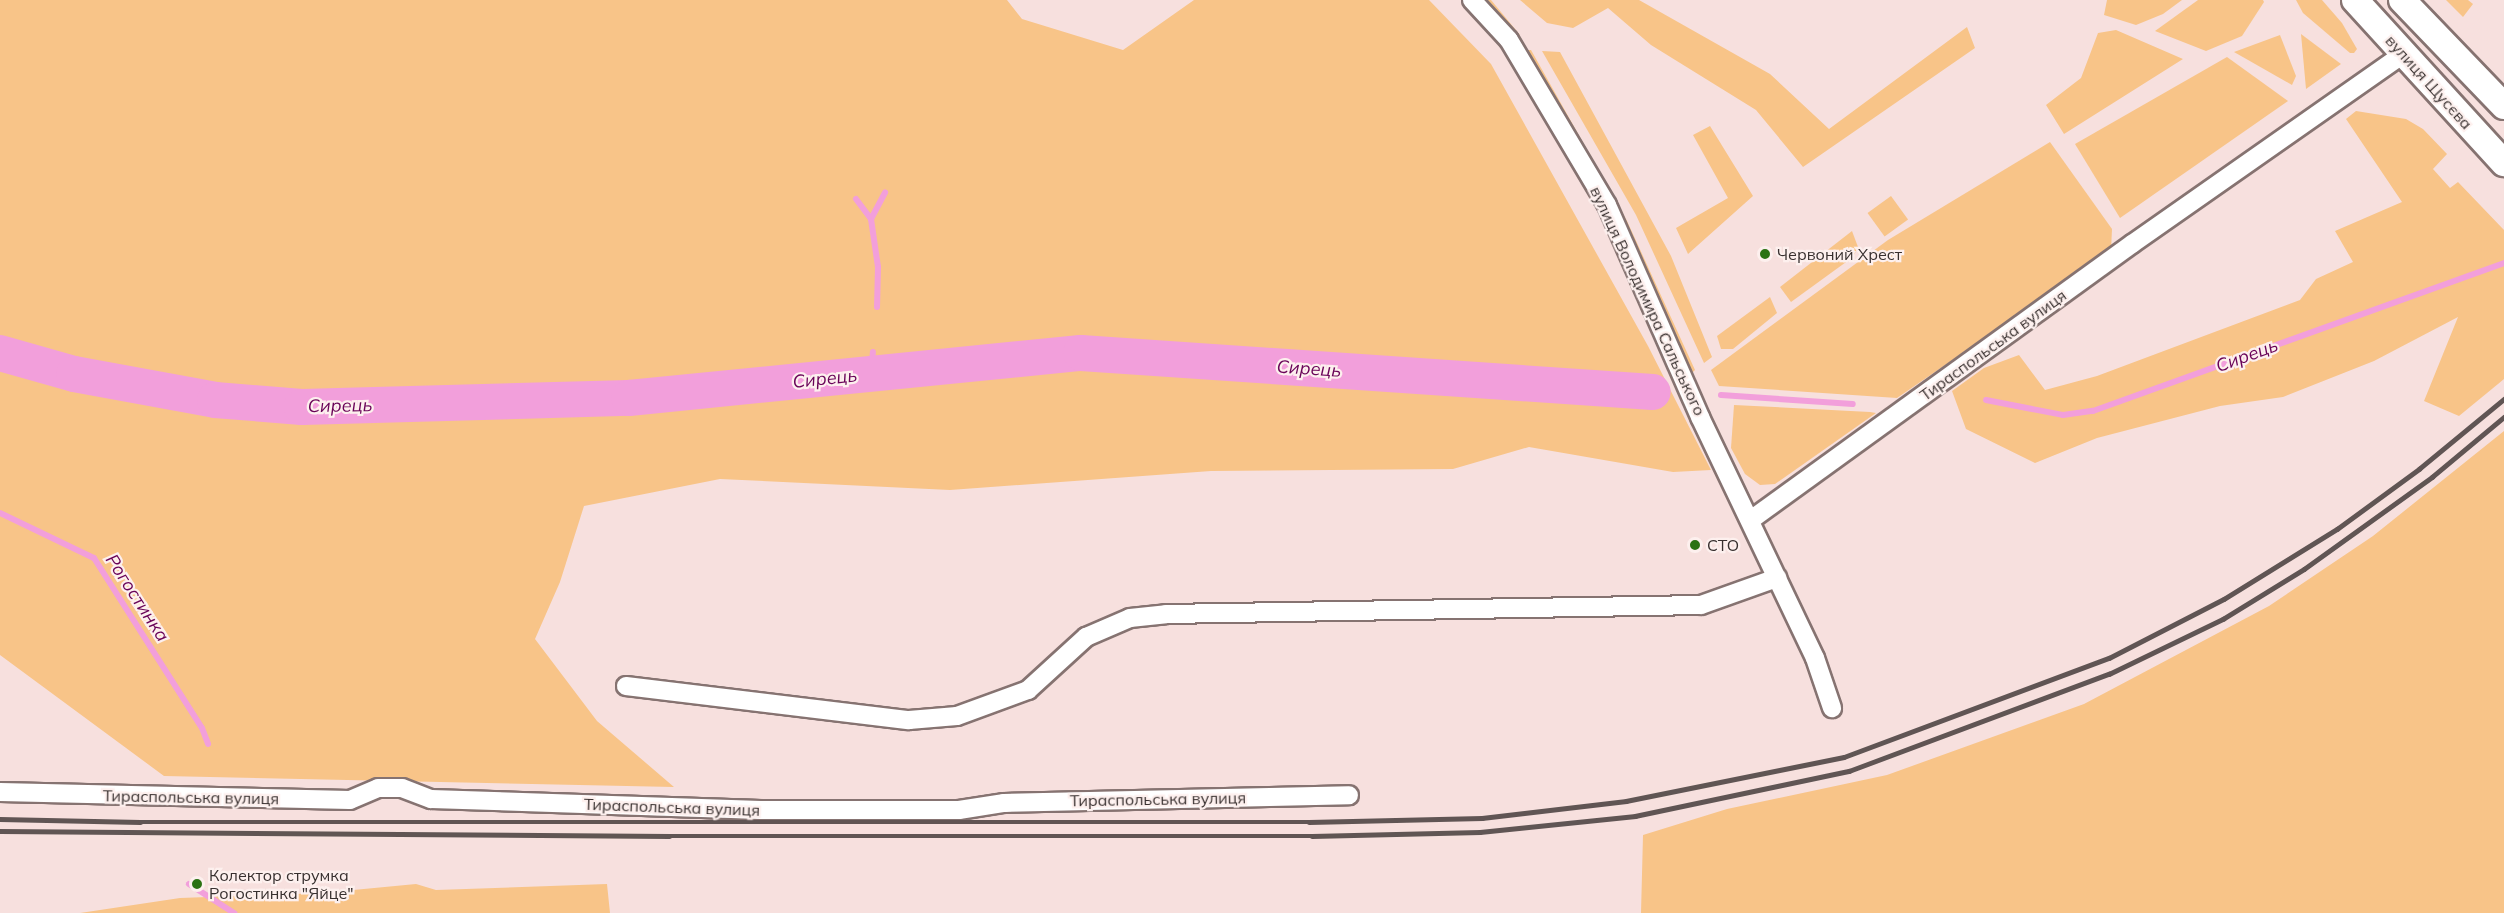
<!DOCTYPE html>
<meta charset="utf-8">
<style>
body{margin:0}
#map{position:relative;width:2504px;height:913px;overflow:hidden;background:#f7e0de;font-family:Mulish,sans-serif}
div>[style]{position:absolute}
.green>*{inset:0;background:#f8c488;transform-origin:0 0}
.stream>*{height:6px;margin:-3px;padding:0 3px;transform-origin:3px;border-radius:3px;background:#f29fdb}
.river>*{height:36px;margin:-18px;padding:0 18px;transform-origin:18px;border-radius:18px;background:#f29fdb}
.roads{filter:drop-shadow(2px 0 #867371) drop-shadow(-2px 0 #867371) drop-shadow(0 2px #867371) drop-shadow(0 -2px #867371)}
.street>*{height:18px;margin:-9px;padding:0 9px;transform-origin:9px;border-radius:9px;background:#fff}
.secondary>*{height:26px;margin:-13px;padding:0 13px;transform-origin:13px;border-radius:13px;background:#fff}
.rail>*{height:4.5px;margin:-2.25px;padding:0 2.25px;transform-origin:2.25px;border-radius:2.25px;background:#605554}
.dots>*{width:16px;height:16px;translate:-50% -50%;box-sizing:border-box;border:3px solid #fdf0ee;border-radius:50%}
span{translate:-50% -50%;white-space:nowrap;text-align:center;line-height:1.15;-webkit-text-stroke:4.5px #fdf0ee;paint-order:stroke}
.street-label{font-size:16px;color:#38302f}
.poi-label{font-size:16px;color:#38302f}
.left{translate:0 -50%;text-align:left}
.water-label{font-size:18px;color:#690358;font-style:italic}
</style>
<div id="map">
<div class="green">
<i style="clip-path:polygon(0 0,1007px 0,1022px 19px,1123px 50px,1194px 0,1429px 0,1491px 64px,1648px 346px,1711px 470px,1673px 472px,1529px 447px,1453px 469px,1211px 471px,950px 490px,720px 479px,584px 506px,560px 582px,535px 639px,597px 721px,674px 787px,164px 776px,0 655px)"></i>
<i style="clip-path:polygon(1483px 0,1491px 0,1520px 35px,1514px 35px)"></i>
<i style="clip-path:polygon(1520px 0,1639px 0,1770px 74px,1829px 129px,1967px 27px,1975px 48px,1803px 167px,1756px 110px,1651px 45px,1608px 8px,1573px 28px,1547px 23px)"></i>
<i style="clip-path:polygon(2107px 0,2182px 0,2163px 14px,2136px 25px,2104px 15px)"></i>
<i style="clip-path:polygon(2198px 0,2263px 0,2264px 2px,2242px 36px,2206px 51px,2155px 31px)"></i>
<i style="clip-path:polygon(2296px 0,2322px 0,2342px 23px,2357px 49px,2354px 53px,2350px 53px,2303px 13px)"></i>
<i style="clip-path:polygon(2446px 0,2468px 0,2473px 4px,2463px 17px)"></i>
<i style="clip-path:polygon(2116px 30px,2183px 59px,2064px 134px,2046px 105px,2081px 78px,2098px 33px)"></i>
<i style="clip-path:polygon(2301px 34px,2341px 64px,2306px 89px)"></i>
<i style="clip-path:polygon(2280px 35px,2296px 76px,2292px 85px,2234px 52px)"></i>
<i style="clip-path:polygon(1525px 50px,1531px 50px,1627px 221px,1695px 370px,1691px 374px,1623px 224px)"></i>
<i style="clip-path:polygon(1542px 51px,1560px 52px,1671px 256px,1712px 357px,1704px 363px,1636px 215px)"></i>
<i style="clip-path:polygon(2227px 57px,2288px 101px,2120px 218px,2075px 144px)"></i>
<i style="clip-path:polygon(2356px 111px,2406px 119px,2423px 129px,2447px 154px,2433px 169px,2450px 188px,2458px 182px,2504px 230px,2504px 379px,2498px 384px,2459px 416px,2424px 401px,2458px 317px,2374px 361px,2283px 397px,2220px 406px,2097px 438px,2035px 463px,1966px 429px,1952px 391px,1984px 368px,2019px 355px,2045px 390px,2097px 376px,2300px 300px,2316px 279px,2353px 262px,2335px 231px,2402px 202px,2346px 119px)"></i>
<i style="clip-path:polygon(1710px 126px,1753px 196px,1688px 254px,1676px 228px,1728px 198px,1693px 135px)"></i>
<i style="clip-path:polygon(2050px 142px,2112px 229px,2111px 251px,1897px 398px,1719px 386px,1711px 370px,1888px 240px)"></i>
<i style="left:1891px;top:196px;width:29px;height:29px;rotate:54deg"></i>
<i style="clip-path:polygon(1852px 231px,1858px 247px,1853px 257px,1791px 302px,1780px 287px)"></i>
<i style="clip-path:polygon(1770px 297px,1777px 313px,1733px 349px,1721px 349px,1717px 336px)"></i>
<i style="clip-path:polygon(1734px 405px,1870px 412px,1876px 413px,1775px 484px,1760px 485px,1745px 474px,1731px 448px)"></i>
<i style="clip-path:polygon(2504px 431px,2504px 913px,1641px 913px,1643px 835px,1727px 809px,1887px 775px,2084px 704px,2269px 606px,2373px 536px)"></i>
<i style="clip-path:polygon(416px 884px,436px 890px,607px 884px,610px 913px,80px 913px,180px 898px,322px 893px)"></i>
</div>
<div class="stream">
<i style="left:856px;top:199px;width:25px;rotate:53deg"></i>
<i style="left:871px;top:219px;width:49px;rotate:81.7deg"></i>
<i style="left:878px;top:267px;width:40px;rotate:91.4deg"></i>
<i style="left:871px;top:219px;width:30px;rotate:-62deg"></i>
<i style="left:871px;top:374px;width:22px;rotate:-85deg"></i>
<i style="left:1721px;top:395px;width:132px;rotate:3.9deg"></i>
<i style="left:1986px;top:400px;width:78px;rotate:11deg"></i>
<i style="left:2063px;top:415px;width:30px;rotate:-8deg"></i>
<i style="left:2093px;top:411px;width:437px;rotate:-19.8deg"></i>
<i style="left:0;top:513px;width:104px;rotate:25.6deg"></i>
<i style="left:94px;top:558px;width:201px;rotate:57.6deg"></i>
<i style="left:202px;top:728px;width:17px;rotate:69deg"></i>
<i style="left:189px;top:884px;width:54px;rotate:32.8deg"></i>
</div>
<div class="river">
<i style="left:0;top:353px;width:77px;rotate:15.8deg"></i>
<i style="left:74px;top:374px;width:143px;rotate:10.4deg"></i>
<i style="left:215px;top:400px;width:87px;rotate:4.6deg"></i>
<i style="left:302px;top:407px;width:327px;rotate:-1.6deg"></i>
<i style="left:629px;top:398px;width:454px;rotate:-5.7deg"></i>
<i style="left:1081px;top:353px;width:573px;rotate:3.9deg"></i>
</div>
<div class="roads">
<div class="street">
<i style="left:1472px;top:0;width:54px;rotate:47.2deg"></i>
<i style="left:1509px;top:40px;width:192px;rotate:59.3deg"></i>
<i style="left:1607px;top:205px;width:232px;rotate:66.3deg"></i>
<i style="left:1700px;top:417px;width:267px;rotate:64.5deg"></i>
<i style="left:1815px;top:658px;width:53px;rotate:71.2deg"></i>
<i style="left:1752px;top:519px;width:469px;rotate:-35.9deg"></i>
<i style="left:2132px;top:244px;width:331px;rotate:-35deg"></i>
<i style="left:626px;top:686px;width:285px;rotate:6.9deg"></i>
<i style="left:909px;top:720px;width:48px;rotate:-4.8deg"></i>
<i style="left:957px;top:716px;width:76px;rotate:-20.1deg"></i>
<i style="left:1028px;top:690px;width:79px;rotate:-42.4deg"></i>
<i style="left:1086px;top:637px;width:48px;rotate:-23.4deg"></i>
<i style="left:1130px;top:618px;width:36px;rotate:-6deg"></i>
<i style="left:1166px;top:614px;width:535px;rotate:-0.96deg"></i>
<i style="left:1701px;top:605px;width:81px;rotate:-19.6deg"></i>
<i style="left:0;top:792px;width:350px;rotate:1.3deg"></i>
<i style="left:350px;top:800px;width:30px;rotate:-23deg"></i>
<i style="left:378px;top:788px;width:24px"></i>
<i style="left:402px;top:788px;width:31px;rotate:21deg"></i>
<i style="left:431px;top:799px;width:330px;rotate:1.9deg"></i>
<i style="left:761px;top:810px;width:198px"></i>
<i style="left:959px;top:810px;width:46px;rotate:-8.8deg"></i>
<i style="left:1004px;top:803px;width:345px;rotate:-1.3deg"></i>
</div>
<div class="secondary">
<i style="left:2355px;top:0;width:221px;rotate:47.6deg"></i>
<i style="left:2402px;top:0;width:147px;rotate:46.1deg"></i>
</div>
</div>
<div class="rail">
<i style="left:0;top:819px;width:140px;rotate:1.2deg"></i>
<i style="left:140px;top:822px;width:1169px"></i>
<i style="left:1309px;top:822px;width:173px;rotate:-1.3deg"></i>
<i style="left:1482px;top:818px;width:145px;rotate:-6.7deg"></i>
<i style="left:1626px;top:801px;width:222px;rotate:-11.4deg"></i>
<i style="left:1844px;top:757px;width:283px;rotate:-20.5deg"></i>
<i style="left:2109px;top:658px;width:129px;rotate:-27.2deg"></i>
<i style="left:2224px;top:599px;width:133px;rotate:-31.8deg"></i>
<i style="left:2337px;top:529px;width:102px;rotate:-36.2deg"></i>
<i style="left:2419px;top:469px;width:110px;rotate:-39.5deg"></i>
<i style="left:0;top:831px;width:669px;rotate:0.43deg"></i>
<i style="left:669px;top:836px;width:643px"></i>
<i style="left:1312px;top:836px;width:168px;rotate:-1.4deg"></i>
<i style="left:1480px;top:832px;width:156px;rotate:-5.9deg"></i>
<i style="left:1635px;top:816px;width:219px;rotate:-11.9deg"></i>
<i style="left:1849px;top:771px;width:278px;rotate:-20.5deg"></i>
<i style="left:2109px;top:674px;width:127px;rotate:-25.8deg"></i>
<i style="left:2223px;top:619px;width:95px;rotate:-31.7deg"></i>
<i style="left:2304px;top:569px;width:158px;rotate:-35.7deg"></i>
<i style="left:2432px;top:477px;width:94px;rotate:-39.8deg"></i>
</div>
<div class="dots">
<i style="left:1765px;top:254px;background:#2b7213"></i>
<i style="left:1695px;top:545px;background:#2b7213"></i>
<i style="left:197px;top:884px;background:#2b7213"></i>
</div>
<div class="street-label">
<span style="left:2429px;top:82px;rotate:48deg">вулиця Щусєва</span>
<span style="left:1648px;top:301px;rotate:65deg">вулиця Володимира Сальського</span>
<span style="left:1993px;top:345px;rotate:-36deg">Тираспольська вулиця</span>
<span style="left:191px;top:797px;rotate:1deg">Тираспольська вулиця</span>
<span style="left:1158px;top:799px;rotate:-1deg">Тираспольська вулиця</span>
<span style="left:672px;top:807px;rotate:2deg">Тираспольська вулиця</span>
</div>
<div class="poi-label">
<span class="left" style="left:1777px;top:254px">Червоний Хрест</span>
<span class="left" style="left:1707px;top:545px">СТО</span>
<span class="left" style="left:209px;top:884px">Колектор струмка<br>Рогостинка "Яйце"</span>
</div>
<div class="water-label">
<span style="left:2247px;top:356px;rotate:-20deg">Сирець</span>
<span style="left:1309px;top:369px;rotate:4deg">Сирець</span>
<span style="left:825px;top:379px;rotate:-6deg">Сирець</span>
<span style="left:340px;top:406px;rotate:-1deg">Сирець</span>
<span style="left:137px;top:598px;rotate:57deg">Рогостинка</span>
</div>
</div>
